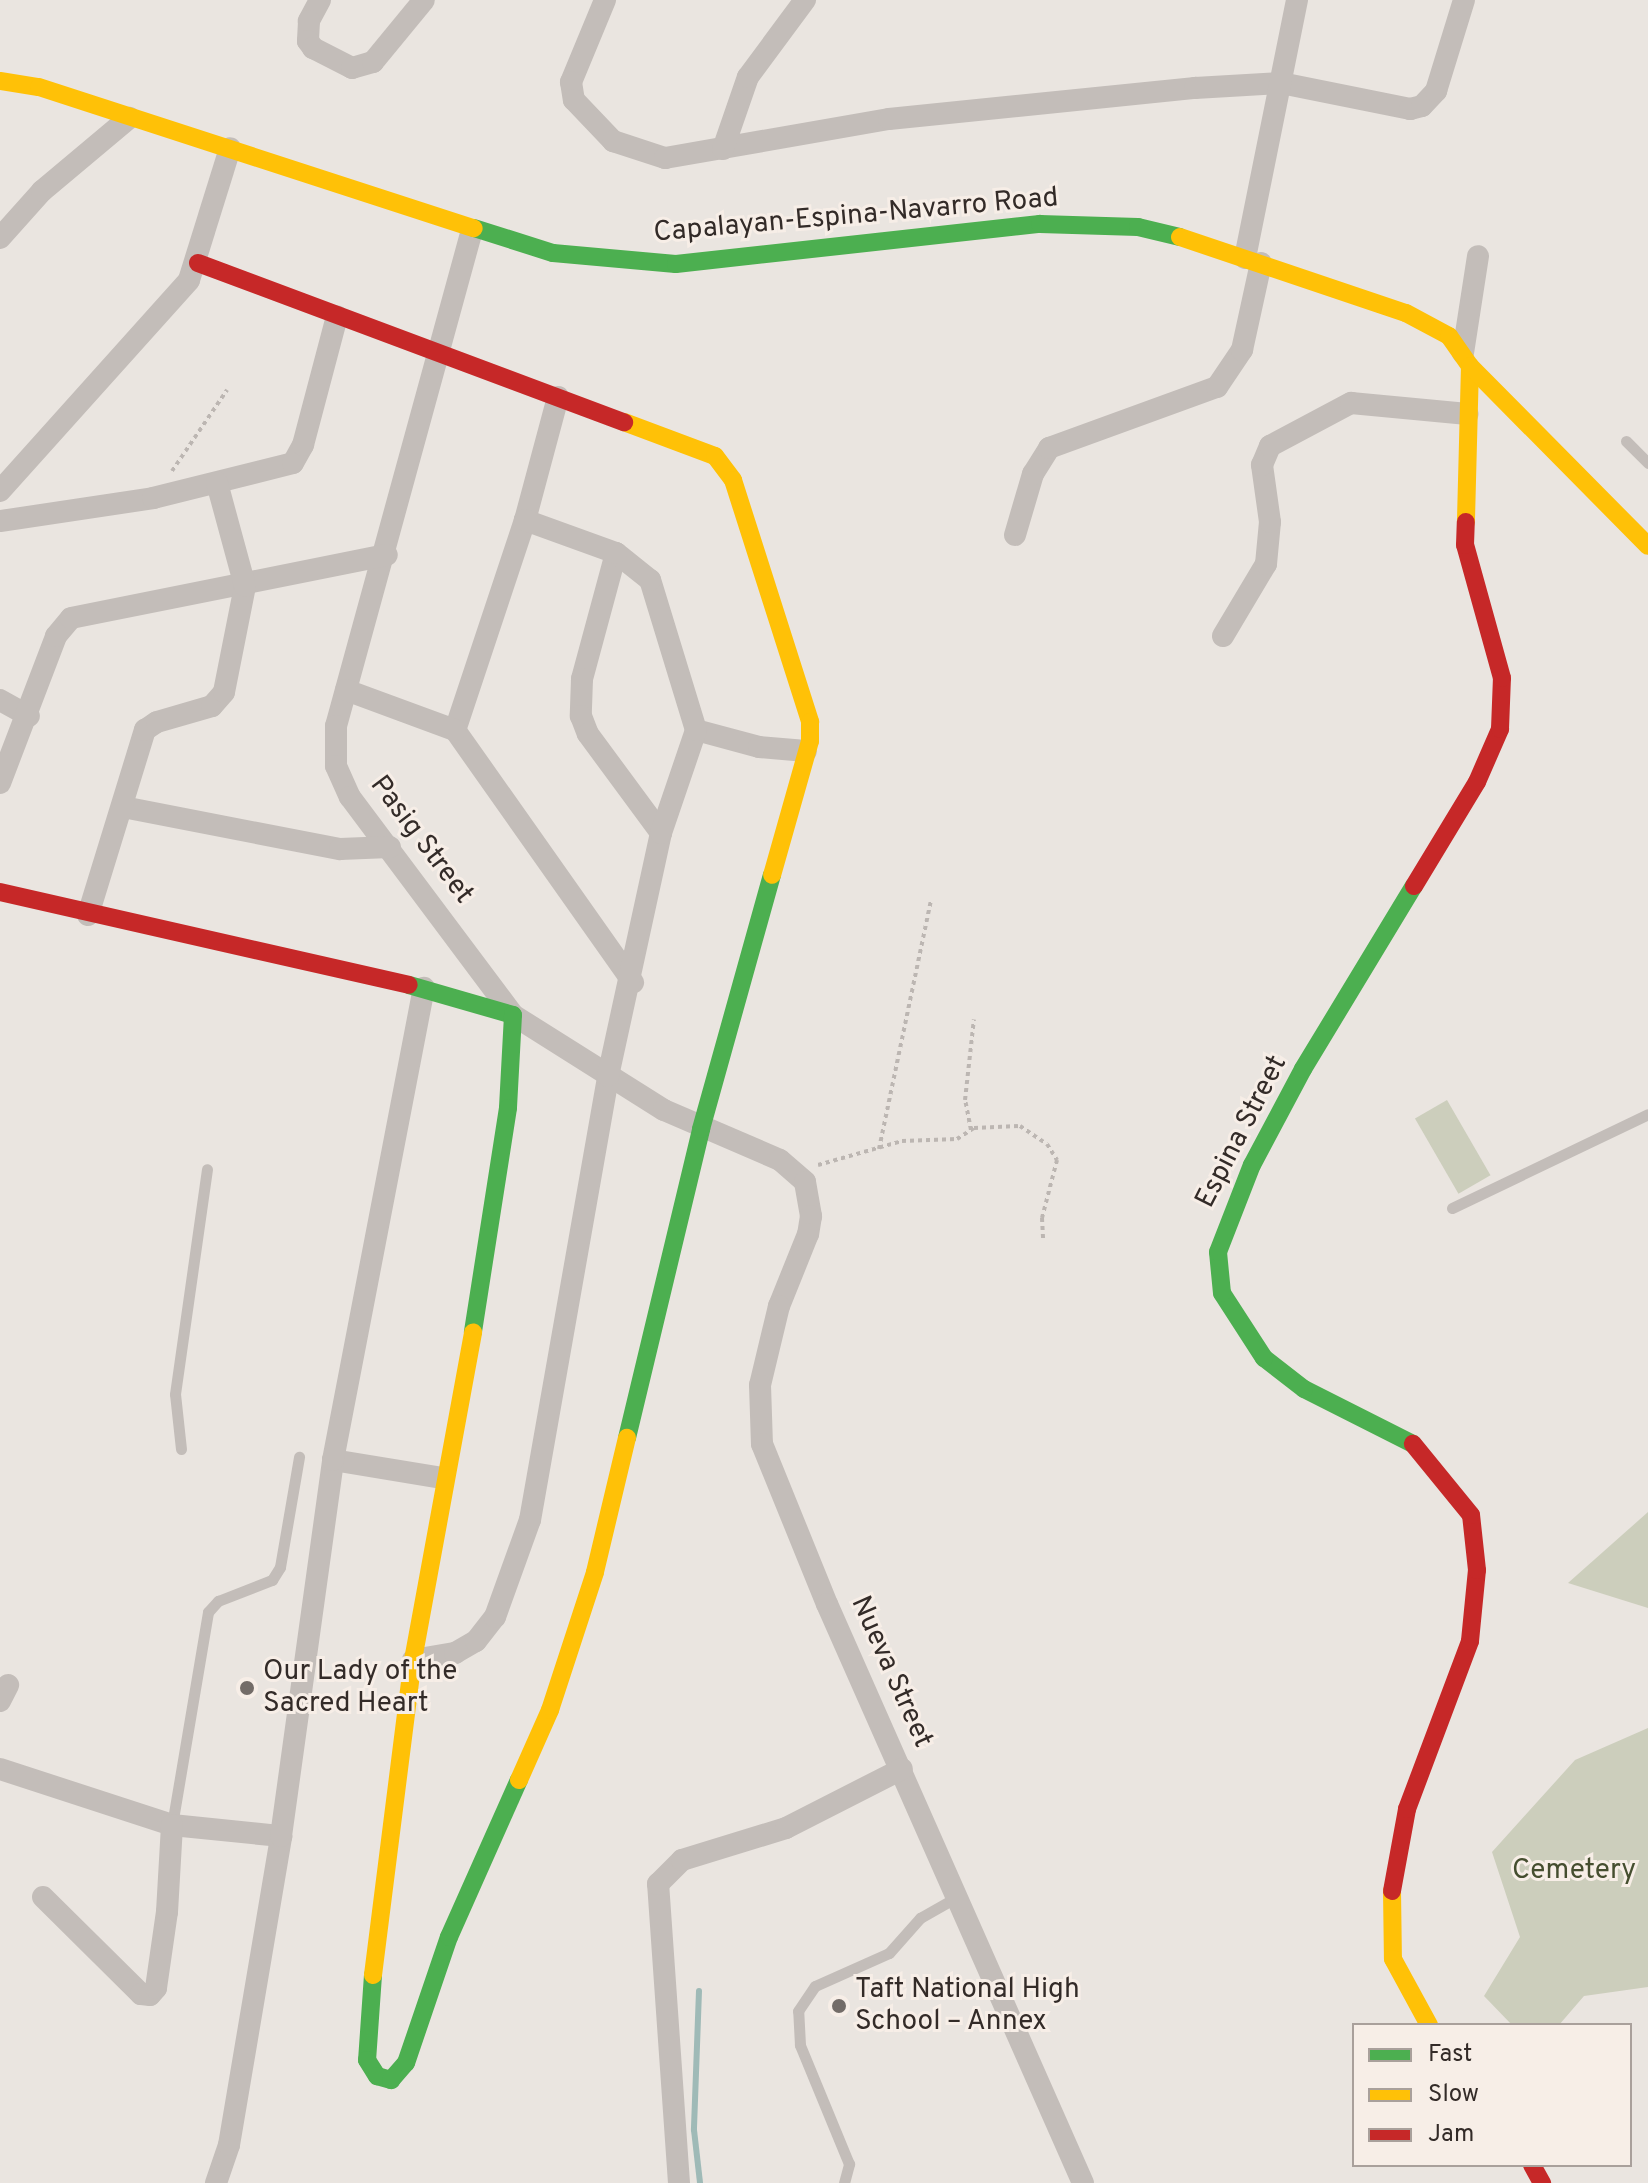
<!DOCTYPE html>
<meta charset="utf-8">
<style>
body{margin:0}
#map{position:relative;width:1648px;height:2183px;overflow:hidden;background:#eae5e0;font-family:Overpass,sans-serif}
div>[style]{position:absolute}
.green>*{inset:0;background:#cccebc;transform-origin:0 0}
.stream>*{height:6px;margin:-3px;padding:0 3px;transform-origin:3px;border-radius:3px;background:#9fbab7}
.path>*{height:4px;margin-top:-2px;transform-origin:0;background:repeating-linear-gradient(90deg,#bcb6b2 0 4px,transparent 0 8px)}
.lane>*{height:11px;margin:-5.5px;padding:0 5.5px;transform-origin:5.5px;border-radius:5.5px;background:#c3bdb9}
.street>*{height:22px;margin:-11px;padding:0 11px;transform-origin:11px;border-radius:11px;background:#c3bdb9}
.fast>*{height:18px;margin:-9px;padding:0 9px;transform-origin:9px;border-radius:9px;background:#4caf50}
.slow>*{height:18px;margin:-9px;padding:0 9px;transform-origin:9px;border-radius:9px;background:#ffc107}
.jam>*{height:18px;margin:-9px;padding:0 9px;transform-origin:9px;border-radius:9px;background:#c62828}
.dots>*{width:22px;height:22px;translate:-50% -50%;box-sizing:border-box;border:4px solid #f7eee7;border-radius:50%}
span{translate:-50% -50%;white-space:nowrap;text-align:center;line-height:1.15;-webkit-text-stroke:6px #f7eee7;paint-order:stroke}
.street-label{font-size:28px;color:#332b28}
.poi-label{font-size:28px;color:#332b28}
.left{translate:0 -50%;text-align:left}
.park-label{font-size:28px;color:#454e2f}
.legend{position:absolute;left:1352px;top:2023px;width:280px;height:144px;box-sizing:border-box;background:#f7eee7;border:2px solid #a9a09b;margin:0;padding:10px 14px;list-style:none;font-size:24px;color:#332b28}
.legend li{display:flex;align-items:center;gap:16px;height:40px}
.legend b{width:40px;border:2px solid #a9a09b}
</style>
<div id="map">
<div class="green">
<i style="left:1447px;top:1100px;width:87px;height:37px;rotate:60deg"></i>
<i style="clip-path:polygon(1648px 1512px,1648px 1608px,1568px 1583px)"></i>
<i style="clip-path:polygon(1648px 1728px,1648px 1987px,1584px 1996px,1559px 2025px,1512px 2025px,1484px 1996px,1520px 1937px,1492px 1852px,1575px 1760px)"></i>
</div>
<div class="stream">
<i style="left:699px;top:1991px;width:139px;rotate:92.1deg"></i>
<i style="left:694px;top:2130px;width:53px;rotate:83.5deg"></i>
</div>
<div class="path">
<i style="left:172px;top:471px;width:98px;rotate:-55.8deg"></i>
<i style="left:971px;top:1130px;width:31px;rotate:-101deg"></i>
<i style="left:965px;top:1100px;width:81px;rotate:-83.7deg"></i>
<i style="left:879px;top:1149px;width:253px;rotate:-78.2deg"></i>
<i style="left:818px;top:1165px;width:87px;rotate:-15.9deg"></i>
<i style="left:902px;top:1141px;width:55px;rotate:-2.1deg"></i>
<i style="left:957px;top:1139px;width:20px;rotate:-33deg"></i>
<i style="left:974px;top:1128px;width:46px;rotate:-2.5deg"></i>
<i style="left:1020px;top:1126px;width:32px;rotate:34deg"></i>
<i style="left:1047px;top:1144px;width:19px;rotate:58deg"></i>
<i style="left:1057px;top:1160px;width:60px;rotate:104.5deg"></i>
<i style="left:1042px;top:1218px;width:21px;rotate:87deg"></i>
</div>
<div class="lane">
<i style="left:1626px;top:441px;width:31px;rotate:45deg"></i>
<i style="left:1452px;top:1208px;width:217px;rotate:-25.6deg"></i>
<i style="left:181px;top:1449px;width:55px;rotate:-96.2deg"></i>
<i style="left:175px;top:1394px;width:227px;rotate:-81.9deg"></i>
<i style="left:172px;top:1825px;width:216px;rotate:-80.4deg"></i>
<i style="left:208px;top:1612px;width:15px;rotate:-48deg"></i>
<i style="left:218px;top:1601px;width:58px;rotate:-21.3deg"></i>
<i style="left:272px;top:1580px;width:15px;rotate:-58deg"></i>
<i style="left:280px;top:1567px;width:112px;rotate:-80.2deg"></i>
<i style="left:844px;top:2183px;width:20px;rotate:-75deg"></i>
<i style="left:849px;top:2164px;width:129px;rotate:-112.4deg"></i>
<i style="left:800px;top:2045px;width:34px;rotate:-93deg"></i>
<i style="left:798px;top:2011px;width:30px;rotate:-56deg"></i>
<i style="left:815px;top:1986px;width:81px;rotate:-24deg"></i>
<i style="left:889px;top:1953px;width:47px;rotate:-48.5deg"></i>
<i style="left:920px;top:1918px;width:43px;rotate:-29.6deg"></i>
</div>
<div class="street">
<i style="left:320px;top:0;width:24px;rotate:118deg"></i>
<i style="left:309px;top:21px;width:20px;rotate:93deg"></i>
<i style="left:308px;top:41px;width:9px;rotate:54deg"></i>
<i style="left:313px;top:48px;width:44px;rotate:27.1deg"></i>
<i style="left:352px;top:68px;width:22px;rotate:-16deg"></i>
<i style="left:373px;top:62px;width:80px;rotate:-50.6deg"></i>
<i style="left:605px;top:0;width:89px;rotate:112.5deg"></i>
<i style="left:571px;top:82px;width:18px;rotate:81deg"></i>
<i style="left:574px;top:100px;width:57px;rotate:46.4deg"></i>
<i style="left:613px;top:141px;width:55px;rotate:18.1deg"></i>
<i style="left:665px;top:158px;width:227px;rotate:-9.9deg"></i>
<i style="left:889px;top:119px;width:308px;rotate:-5.8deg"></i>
<i style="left:1195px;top:88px;width:86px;rotate:-3.3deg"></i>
<i style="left:1281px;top:83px;width:132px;rotate:11.4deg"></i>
<i style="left:1410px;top:109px;width:12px;rotate:-14deg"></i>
<i style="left:1422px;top:106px;width:21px;rotate:-47deg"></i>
<i style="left:1436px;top:91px;width:95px;rotate:-72.9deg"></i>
<i style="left:723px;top:149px;width:76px;rotate:-70.9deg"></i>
<i style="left:748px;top:77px;width:96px;rotate:-53.5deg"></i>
<i style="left:472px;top:230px;width:514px;rotate:105.33deg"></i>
<i style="left:336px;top:726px;width:40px;rotate:90deg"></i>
<i style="left:336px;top:766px;width:34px;rotate:66deg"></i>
<i style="left:350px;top:797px;width:272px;rotate:53.2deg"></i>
<i style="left:513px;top:1015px;width:178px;rotate:32.2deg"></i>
<i style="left:664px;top:1110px;width:126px;rotate:23.3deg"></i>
<i style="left:780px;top:1160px;width:33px;rotate:41deg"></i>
<i style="left:805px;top:1182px;width:35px;rotate:80deg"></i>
<i style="left:811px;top:1216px;width:18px;rotate:99deg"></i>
<i style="left:808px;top:1234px;width:78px;rotate:111.9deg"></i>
<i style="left:779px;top:1306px;width:81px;rotate:103.5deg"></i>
<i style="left:760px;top:1385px;width:59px;rotate:88.1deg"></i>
<i style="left:762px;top:1444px;width:173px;rotate:67.9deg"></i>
<i style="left:827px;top:1604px;width:633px;rotate:66.15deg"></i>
<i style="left:0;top:238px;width:63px;rotate:-48.2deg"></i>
<i style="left:42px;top:191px;width:114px;rotate:-40deg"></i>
<i style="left:1245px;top:258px;width:263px;rotate:-78.6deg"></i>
<i style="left:1463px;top:353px;width:98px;rotate:-81.2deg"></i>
<i style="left:558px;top:397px;width:127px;rotate:105deg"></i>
<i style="left:525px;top:520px;width:221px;rotate:108.4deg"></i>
<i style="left:455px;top:730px;width:309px;rotate:54.8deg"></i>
<i style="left:0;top:491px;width:283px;rotate:-48.1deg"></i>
<i style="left:189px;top:280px;width:138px;rotate:-72.7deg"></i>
<i style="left:0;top:521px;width:155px;rotate:-8.5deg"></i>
<i style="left:153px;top:498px;width:144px;rotate:-14deg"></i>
<i style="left:293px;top:463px;width:21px;rotate:-61deg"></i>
<i style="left:303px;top:445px;width:133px;rotate:-75.2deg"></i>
<i style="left:1015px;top:535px;width:64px;rotate:-73.6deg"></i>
<i style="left:1033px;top:474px;width:31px;rotate:-58deg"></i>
<i style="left:1049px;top:448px;width:179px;rotate:-20deg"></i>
<i style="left:1217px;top:387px;width:45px;rotate:-56deg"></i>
<i style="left:1242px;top:350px;width:89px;rotate:-77.7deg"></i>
<i style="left:616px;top:553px;width:131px;rotate:105.1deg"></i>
<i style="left:582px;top:679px;width:37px;rotate:92deg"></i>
<i style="left:581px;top:716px;width:19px;rotate:69deg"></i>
<i style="left:588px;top:734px;width:123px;rotate:53.6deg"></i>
<i style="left:1223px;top:636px;width:84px;rotate:-59.2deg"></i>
<i style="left:1266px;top:564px;width:42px;rotate:-84.6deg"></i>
<i style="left:1270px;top:522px;width:58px;rotate:-98deg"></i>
<i style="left:1262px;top:465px;width:21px;rotate:-67deg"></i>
<i style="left:1270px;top:446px;width:92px;rotate:-28deg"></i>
<i style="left:1351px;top:403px;width:117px;rotate:5.4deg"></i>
<i style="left:346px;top:690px;width:116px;rotate:20.2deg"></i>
<i style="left:0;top:700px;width:33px;rotate:29deg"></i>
<i style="left:696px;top:730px;width:65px;rotate:15.1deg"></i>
<i style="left:759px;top:747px;width:47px;rotate:4.9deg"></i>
<i style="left:0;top:783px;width:157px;rotate:-69.1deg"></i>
<i style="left:56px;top:636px;width:23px;rotate:-50deg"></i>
<i style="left:71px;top:618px;width:322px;rotate:-11.3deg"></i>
<i style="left:123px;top:807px;width:221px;rotate:11deg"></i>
<i style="left:340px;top:849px;width:50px;rotate:-2.3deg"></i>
<i style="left:88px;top:915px;width:194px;rotate:-72.9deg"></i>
<i style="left:145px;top:730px;width:14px;rotate:-34deg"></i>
<i style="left:157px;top:722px;width:57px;rotate:-16.2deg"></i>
<i style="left:212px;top:706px;width:18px;rotate:-49deg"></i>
<i style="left:224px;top:692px;width:108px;rotate:-78.8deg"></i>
<i style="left:245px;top:586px;width:107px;rotate:-105.2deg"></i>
<i style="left:333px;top:1460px;width:110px;rotate:9.4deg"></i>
<i style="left:413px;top:1660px;width:43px;rotate:-9.5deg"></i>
<i style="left:455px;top:1653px;width:24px;rotate:-30deg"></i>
<i style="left:476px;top:1641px;width:31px;rotate:-52deg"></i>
<i style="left:495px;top:1617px;width:103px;rotate:-70.2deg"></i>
<i style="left:530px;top:1520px;width:451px;rotate:-80deg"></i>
<i style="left:608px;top:1076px;width:249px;rotate:-77.7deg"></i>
<i style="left:661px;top:833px;width:109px;rotate:-71.2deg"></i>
<i style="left:696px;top:730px;width:157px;rotate:-107deg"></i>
<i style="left:650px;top:580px;width:43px;rotate:-141.5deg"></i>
<i style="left:616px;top:553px;width:97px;rotate:-160.1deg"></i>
<i style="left:0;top:1701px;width:18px;rotate:-63deg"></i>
<i style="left:0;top:1769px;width:181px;rotate:18deg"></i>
<i style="left:172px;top:1825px;width:110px;rotate:5.8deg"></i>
<i style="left:43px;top:1897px;width:138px;rotate:44.7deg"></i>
<i style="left:141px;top:1994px;width:9px;rotate:6deg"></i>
<i style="left:150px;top:1995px;width:9px;rotate:-49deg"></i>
<i style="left:156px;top:1988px;width:77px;rotate:-81.8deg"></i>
<i style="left:167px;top:1912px;width:87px;rotate:-86.7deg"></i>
<i style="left:216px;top:2183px;width:40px;rotate:-71.1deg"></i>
<i style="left:229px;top:2145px;width:313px;rotate:-80.4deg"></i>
<i style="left:281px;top:1836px;width:380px;rotate:-82.1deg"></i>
<i style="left:333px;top:1460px;width:481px;rotate:-79.1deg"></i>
<i style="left:679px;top:2183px;width:300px;rotate:-94deg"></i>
<i style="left:658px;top:1884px;width:34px;rotate:-45deg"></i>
<i style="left:682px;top:1860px;width:109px;rotate:-17.1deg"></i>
<i style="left:786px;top:1828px;width:130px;rotate:-27deg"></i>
</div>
<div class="fast">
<i style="left:474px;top:228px;width:83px;rotate:17.6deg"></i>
<i style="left:553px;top:253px;width:123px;rotate:5.1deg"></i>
<i style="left:676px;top:264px;width:366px;rotate:-6.3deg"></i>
<i style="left:1040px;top:224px;width:98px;rotate:1.8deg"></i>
<i style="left:1138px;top:227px;width:43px;rotate:13.4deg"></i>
<i style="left:409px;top:985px;width:108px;rotate:16.1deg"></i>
<i style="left:513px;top:1015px;width:93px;rotate:93.1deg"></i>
<i style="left:508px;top:1108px;width:227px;rotate:98.9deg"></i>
<i style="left:627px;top:1438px;width:318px;rotate:-76.5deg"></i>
<i style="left:701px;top:1129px;width:264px;rotate:-74.4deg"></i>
<i style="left:1413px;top:1444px;width:122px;rotate:-153.2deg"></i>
<i style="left:1304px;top:1389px;width:51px;rotate:-142.2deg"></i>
<i style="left:1264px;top:1358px;width:77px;rotate:-122.9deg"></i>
<i style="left:1222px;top:1293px;width:41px;rotate:-95.6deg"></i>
<i style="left:1218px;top:1252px;width:93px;rotate:-68.7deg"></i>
<i style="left:1252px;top:1165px;width:109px;rotate:-62deg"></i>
<i style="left:1303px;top:1069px;width:214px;rotate:-58.8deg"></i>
<i style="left:373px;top:1975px;width:85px;rotate:94deg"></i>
<i style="left:367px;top:2060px;width:19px;rotate:58deg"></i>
<i style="left:377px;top:2076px;width:15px;rotate:16deg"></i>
<i style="left:391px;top:2080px;width:23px;rotate:-49deg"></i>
<i style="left:406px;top:2063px;width:133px;rotate:-71.2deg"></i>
<i style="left:449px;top:1937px;width:172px;rotate:-66deg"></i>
</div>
<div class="slow">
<i style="left:0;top:81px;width:39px;rotate:9deg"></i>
<i style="left:39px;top:87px;width:457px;rotate:18deg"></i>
<i style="left:1180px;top:237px;width:238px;rotate:18.6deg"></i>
<i style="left:1406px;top:313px;width:49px;rotate:28.1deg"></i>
<i style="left:1449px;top:336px;width:37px;rotate:55deg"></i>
<i style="left:1470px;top:366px;width:156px;rotate:91.5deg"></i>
<i style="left:1470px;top:366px;width:253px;rotate:45.3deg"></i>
<i style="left:624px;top:422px;width:97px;rotate:20.5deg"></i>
<i style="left:715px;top:456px;width:30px;rotate:53deg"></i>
<i style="left:733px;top:480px;width:254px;rotate:72.3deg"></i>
<i style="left:810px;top:722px;width:19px;rotate:90deg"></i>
<i style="left:810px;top:741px;width:139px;rotate:105.8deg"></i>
<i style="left:519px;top:1780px;width:77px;rotate:-66.1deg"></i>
<i style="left:550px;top:1710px;width:145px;rotate:-71.9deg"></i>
<i style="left:595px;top:1572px;width:138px;rotate:-76.6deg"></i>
<i style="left:1392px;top:1891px;width:68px;rotate:89.2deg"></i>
<i style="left:1393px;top:1959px;width:75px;rotate:61.4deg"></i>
<i style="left:373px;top:1975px;width:318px;rotate:-82.8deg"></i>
<i style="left:413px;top:1660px;width:333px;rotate:-79.6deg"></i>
</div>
<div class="jam">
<i style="left:198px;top:263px;width:455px;rotate:20.5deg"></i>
<i style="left:1414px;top:886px;width:122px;rotate:-58.8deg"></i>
<i style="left:1477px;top:782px;width:58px;rotate:-66.5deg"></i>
<i style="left:1500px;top:729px;width:51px;rotate:-87.8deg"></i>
<i style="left:1502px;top:678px;width:138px;rotate:-105.5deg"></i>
<i style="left:1465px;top:545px;width:23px;rotate:-88deg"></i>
<i style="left:0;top:892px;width:419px;rotate:12.8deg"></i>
<i style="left:1392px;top:1891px;width:83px;rotate:-79.6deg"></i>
<i style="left:1407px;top:1809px;width:179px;rotate:-69.4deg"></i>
<i style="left:1470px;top:1641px;width:71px;rotate:-84.4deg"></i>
<i style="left:1477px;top:1570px;width:55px;rotate:-96.2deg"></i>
<i style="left:1471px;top:1515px;width:92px;rotate:-129.2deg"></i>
<i style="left:1532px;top:2165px;width:21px;rotate:61deg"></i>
</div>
<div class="dots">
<i style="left:247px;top:1688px;background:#736c68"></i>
<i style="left:839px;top:2006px;background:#736c68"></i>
</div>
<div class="street-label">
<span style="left:856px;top:216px;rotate:-5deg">Capalayan-Espina-Navarro Road</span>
<span style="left:421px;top:840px;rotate:53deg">Pasig Street</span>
<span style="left:1242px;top:1132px;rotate:-63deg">Espina Street</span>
<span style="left:891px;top:1672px;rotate:66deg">Nueva Street</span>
</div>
<div class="poi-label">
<span class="left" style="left:263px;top:1688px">Our Lady of the<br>Sacred Heart</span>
<span class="left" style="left:855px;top:2006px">Taft National High<br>School – Annex</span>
</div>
<div class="park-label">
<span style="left:1574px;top:1871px">Cemetery</span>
</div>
<ul class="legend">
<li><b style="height:10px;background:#4caf50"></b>Fast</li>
<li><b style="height:10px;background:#ffc107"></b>Slow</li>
<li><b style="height:10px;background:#c62828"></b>Jam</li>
</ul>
</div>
